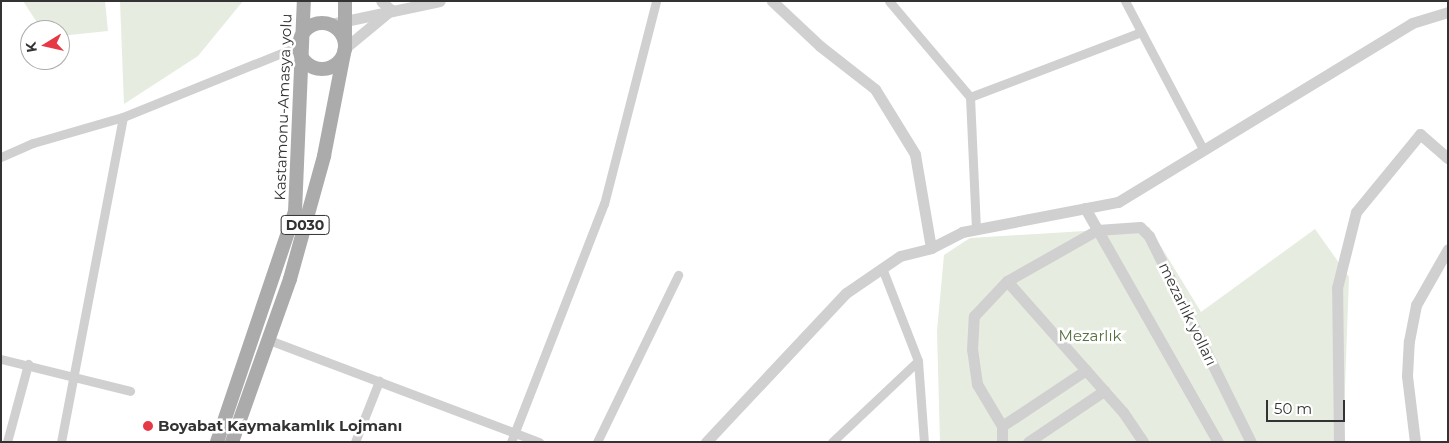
<!DOCTYPE html>
<meta charset="utf-8">
<style>
body{margin:0}
#map{position:relative;width:1449px;height:443px;overflow:hidden;background:#fff;font-family:Montserrat,sans-serif}
div>[style]{position:absolute}
.green>*{inset:0;background:#e6ecdf}
.minor>*{height:9px;margin:-4.5px;padding:0 4.5px;transform-origin:4.5px;border-radius:4.5px;background:#d0d0d0}
.tertiary>*{height:11px;margin:-5.5px;padding:0 5.5px;transform-origin:5.5px;border-radius:5.5px;background:#d0d0d0}
.primary>*{height:14px;margin:-7px;padding:0 7px;transform-origin:7px;border-radius:7px;background:#ababab}
.primary>.ring{margin:-7px;padding:0;box-sizing:content-box;background:none;border:14px solid #ababab;border-radius:50%}
.dots>*{width:14px;height:14px;translate:-50% -50%;box-sizing:border-box;border:2px solid #fff;border-radius:50%}
span{translate:-50% -50%;white-space:nowrap;text-align:center;line-height:1.15;-webkit-text-stroke:5px #fff;paint-order:stroke}
.shield-label span{padding:1px 4px;background:#fff;border:1px solid;border-radius:4px;-webkit-text-stroke-width:0}
.shield-label{font-size:14px;color:#333;font-weight:700}
.street-label{font-size:15px;color:#333}
.park-label{font-size:15px;color:#56703f}
.poi-label{font-size:15px;color:#333;font-weight:700}
.left{translate:0 -50%;text-align:left}
.frame{position:absolute;inset:0;border:2px solid #333;pointer-events:none}
.north{position:absolute;left:20px;top:20px;width:50px;height:50px;box-sizing:border-box;background:#fff;border:1px solid #adadad;border-radius:50%;rotate:261deg;font-size:14px;font-weight:700;line-height:20px;text-align:center;color:#333}
.north::after{content:'';display:block;margin:auto;width:18px;height:22px;background:#e63946;clip-path:polygon(50% 0,100% 100%,50% 72%,0 100%)}
.scale{position:absolute;left:1266px;top:400px;width:79px;height:22px;box-sizing:border-box;border:2px solid #333;border-top:0;padding-left:6px;font-size:15px;line-height:18px;white-space:nowrap;color:#333;-webkit-text-stroke:4px #fff;paint-order:stroke}
</style>
<div id="map">
<div class="green">
<i style="clip-path:polygon(23px 1px,105px 1px,108px 31px,60px 36px,60px 30px,42px 30px)"></i>
<i style="clip-path:polygon(120px 1px,243px 1px,198px 56px,124px 104px)"></i>
<i style="clip-path:polygon(1149px 227px,1201px 312px,1315px 229px,1349px 277px,1343px 442px,940px 442px,937px 331px,944px 255px,970px 238px)"></i>
</div>
<div class="minor">
<i style="left:889px;top:1px;width:126px;rotate:49.8deg"></i>
<i style="left:1125px;top:1px;width:167px;rotate:62.2deg"></i>
<i style="left:1px;top:157px;width:35px;rotate:-24deg"></i>
<i style="left:33px;top:143px;width:94px;rotate:-16.1deg"></i>
<i style="left:123px;top:117px;width:190px;rotate:-22deg"></i>
<i style="left:976px;top:229px;width:132px;rotate:-92.6deg"></i>
<i style="left:970px;top:97px;width:183px;rotate:-20.8deg"></i>
<i style="left:882px;top:268px;width:100px;rotate:68.8deg"></i>
<i style="left:918px;top:361px;width:81px;rotate:85.8deg"></i>
<i style="left:269px;top:340px;width:289px;rotate:20.7deg"></i>
<i style="left:1px;top:359px;width:133px;rotate:13.9deg"></i>
<i style="left:7px;top:442px;width:81px;rotate:-74.9deg"></i>
<i style="left:61px;top:442px;width:331px;rotate:-79.2deg"></i>
<i style="left:355px;top:442px;width:66px;rotate:-68.5deg"></i>
<i style="left:511px;top:442px;width:256px;rotate:-68.7deg"></i>
<i style="left:604px;top:204px;width:210px;rotate:-75.6deg"></i>
<i style="left:597px;top:442px;width:186px;rotate:-64.1deg"></i>
<i style="left:832px;top:442px;width:118px;rotate:-43.3deg"></i>
</div>
<div class="tertiary">
<i style="left:331px;top:24px;width:111px;rotate:-11.9deg"></i>
<i style="left:345px;top:48px;width:60px;rotate:-39.6deg"></i>
<i style="left:391px;top:10px;width:13px;rotate:-138deg"></i>
<i style="left:1085px;top:208px;width:269px;rotate:60.4deg"></i>
<i style="left:931px;top:248px;width:35px;rotate:-27deg"></i>
<i style="left:962px;top:232px;width:159px;rotate:-10.9deg"></i>
<i style="left:1118px;top:202px;width:344px;rotate:-31.3deg"></i>
<i style="left:1412px;top:23px;width:38px;rotate:-17deg"></i>
<i style="left:1007px;top:281px;width:175px;rotate:48.5deg"></i>
<i style="left:1123px;top:412px;width:36px;rotate:56deg"></i>
<i style="left:1086px;top:370px;width:101px;rotate:146.3deg"></i>
<i style="left:1002px;top:426px;width:49px;rotate:-120.8deg"></i>
<i style="left:977px;top:384px;width:34px;rotate:-98deg"></i>
<i style="left:972px;top:350px;width:34px;rotate:-87deg"></i>
<i style="left:974px;top:316px;width:48px;rotate:-46.7deg"></i>
<i style="left:1007px;top:281px;width:103px;rotate:-29.5deg"></i>
<i style="left:1097px;top:230px;width:43px;rotate:-4deg"></i>
<i style="left:1140px;top:227px;width:13px;rotate:45deg"></i>
<i style="left:1149px;top:236px;width:230px;rotate:63.7deg"></i>
<i style="left:706px;top:442px;width:204px;rotate:-46.8deg"></i>
<i style="left:846px;top:293px;width:65px;rotate:-34.4deg"></i>
<i style="left:900px;top:256px;width:32px;rotate:-14deg"></i>
<i style="left:931px;top:248px;width:95px;rotate:-99.7deg"></i>
<i style="left:915px;top:154px;width:76px;rotate:-121.6deg"></i>
<i style="left:875px;top:89px;width:70px;rotate:-142deg"></i>
<i style="left:820px;top:46px;width:66px;rotate:-136.8deg"></i>
<i style="left:1002px;top:442px;width:16px;rotate:-90deg"></i>
<i style="left:1028px;top:442px;width:92px;rotate:-33.9deg"></i>
<i style="left:1339px;top:442px;width:154px;rotate:-90.7deg"></i>
<i style="left:1337px;top:288px;width:78px;rotate:-76deg"></i>
<i style="left:1356px;top:212px;width:101px;rotate:-50.6deg"></i>
<i style="left:1420px;top:134px;width:37px;rotate:41deg"></i>
<i style="left:1415px;top:442px;width:66px;rotate:-96.9deg"></i>
<i style="left:1407px;top:376px;width:35px;rotate:-87deg"></i>
<i style="left:1409px;top:341px;width:37px;rotate:-79deg"></i>
<i style="left:1416px;top:305px;width:64px;rotate:-60.3deg"></i>
</div>
<div class="primary">
<i class="ring" style="left:299px;top:23px;width:32px;height:32px"></i>
<i style="left:217px;top:442px;width:243px;rotate:-71.3deg"></i>
<i style="left:295px;top:212px;width:211px;rotate:-87.6deg"></i>
<i style="left:232px;top:442px;width:173px;rotate:-70.4deg"></i>
<i style="left:290px;top:279px;width:128px;rotate:-74.5deg"></i>
<i style="left:324px;top:156px;width:110px;rotate:-79deg"></i>
<i style="left:345px;top:48px;width:47px;rotate:-90deg"></i>
</div>
<div class="dots">
<i style="left:148px;top:426px;background:#e63946"></i>
</div>
<div class="shield-label">
<span style="left:305px;top:225px">D030</span>
</div>
<div class="street-label">
<span style="left:283px;top:107px;rotate:-88deg">Kastamonu-Amasya yolu</span>
<span style="left:1188px;top:314px;rotate:64deg">mezarlık yolları</span>
</div>
<div class="park-label">
<span style="left:1090px;top:336px">Mezarlık</span>
</div>
<div class="poi-label">
<span class="left" style="left:158px;top:426px">Boyabat Kaymakamlık Lojmanı</span>
</div>
<div class="frame"></div>
<div class="north">K</div>
<div class="scale">50 m</div>
</div>
